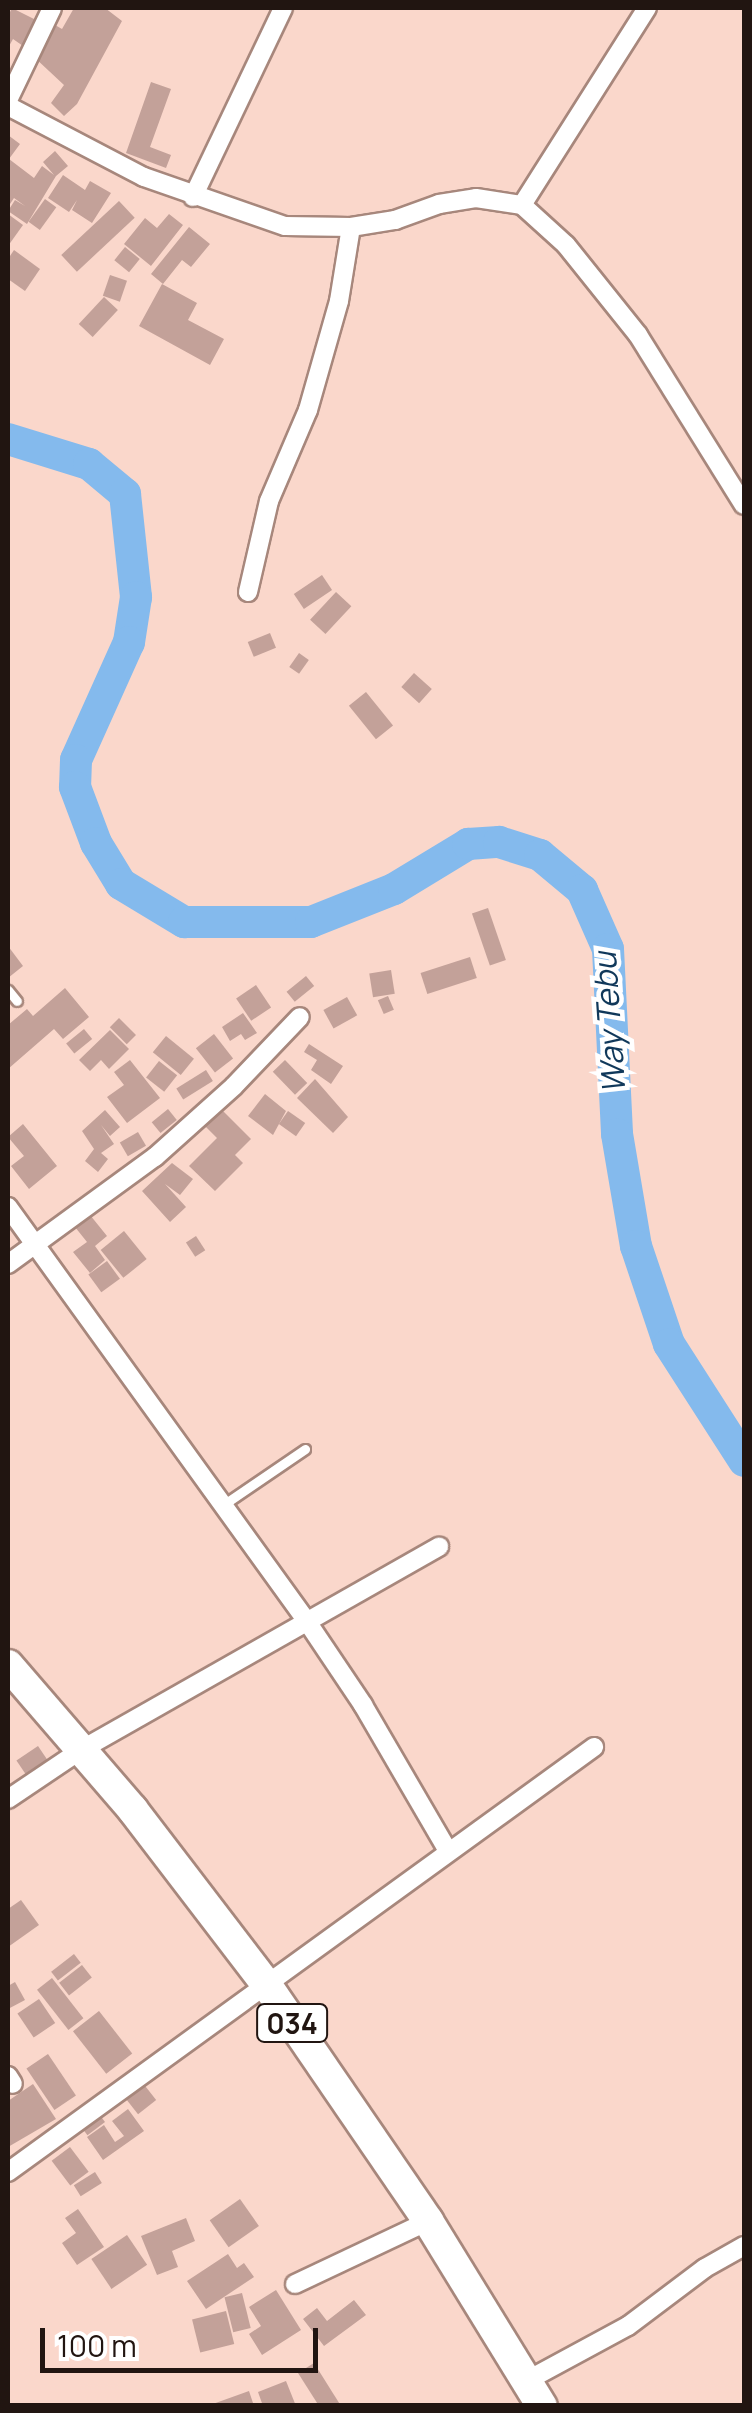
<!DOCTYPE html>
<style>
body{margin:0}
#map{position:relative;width:752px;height:2413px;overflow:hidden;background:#fad7cb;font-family:Manrope,sans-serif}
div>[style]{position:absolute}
.river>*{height:32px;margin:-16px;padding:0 16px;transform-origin:16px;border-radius:16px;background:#84baed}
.building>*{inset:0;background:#c3a199;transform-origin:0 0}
.roads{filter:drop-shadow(2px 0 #a7877c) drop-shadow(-2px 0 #a7877c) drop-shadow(0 2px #a7877c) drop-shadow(0 -2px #a7877c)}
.lane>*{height:9px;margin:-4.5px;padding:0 4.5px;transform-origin:4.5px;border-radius:4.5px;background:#fff}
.street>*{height:18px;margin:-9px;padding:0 9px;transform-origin:9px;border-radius:9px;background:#fff}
.primary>*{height:30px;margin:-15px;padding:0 15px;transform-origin:15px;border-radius:15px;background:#fff}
span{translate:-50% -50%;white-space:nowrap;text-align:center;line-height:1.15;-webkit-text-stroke:9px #fff;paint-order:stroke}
.shield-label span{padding:2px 8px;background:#fff;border:2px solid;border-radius:8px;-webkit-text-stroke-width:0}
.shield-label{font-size:28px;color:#211511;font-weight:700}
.water-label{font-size:32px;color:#10385a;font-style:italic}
.frame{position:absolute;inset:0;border:10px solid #211511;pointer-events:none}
.scale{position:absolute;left:40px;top:2328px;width:278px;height:45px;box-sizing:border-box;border:5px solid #211511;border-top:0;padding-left:12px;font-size:30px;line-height:35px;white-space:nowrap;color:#211511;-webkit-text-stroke:8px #fff;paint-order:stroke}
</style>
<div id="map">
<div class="river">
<i style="left:8px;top:439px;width:85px;rotate:17.2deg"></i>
<i style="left:89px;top:464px;width:47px;rotate:39.8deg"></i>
<i style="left:125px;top:494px;width:104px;rotate:83.9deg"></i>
<i style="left:136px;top:597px;width:46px;rotate:98.8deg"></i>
<i style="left:129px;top:642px;width:129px;rotate:114.2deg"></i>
<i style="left:76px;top:760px;width:27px;rotate:92deg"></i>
<i style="left:75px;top:787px;width:60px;rotate:69.4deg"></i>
<i style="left:96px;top:843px;width:48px;rotate:58.6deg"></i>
<i style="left:121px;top:884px;width:74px;rotate:31.1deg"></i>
<i style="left:184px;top:922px;width:127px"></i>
<i style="left:311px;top:922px;width:89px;rotate:-21.7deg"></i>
<i style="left:394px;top:889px;width:87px;rotate:-31.3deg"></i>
<i style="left:468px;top:844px;width:31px;rotate:-4deg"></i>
<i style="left:499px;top:842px;width:43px;rotate:17.6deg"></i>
<i style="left:540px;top:855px;width:55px;rotate:39.8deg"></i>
<i style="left:582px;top:890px;width:64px;rotate:66.2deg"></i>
<i style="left:608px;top:949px;width:185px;rotate:87.2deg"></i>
<i style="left:617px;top:1134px;width:114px;rotate:80.4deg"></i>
<i style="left:636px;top:1246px;width:103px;rotate:71.4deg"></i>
<i style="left:669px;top:1344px;width:139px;rotate:57.3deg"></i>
</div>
<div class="building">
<i style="clip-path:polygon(12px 8px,42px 23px,26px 48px,13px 39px,8px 48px,8px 16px)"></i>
<i style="clip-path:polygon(74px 8px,105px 8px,122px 21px,77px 104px,64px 116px,51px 103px,64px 85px,34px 57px,55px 25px,62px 29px)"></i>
<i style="clip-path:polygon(151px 82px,171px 89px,150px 147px,171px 155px,166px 168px,126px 153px)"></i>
<i style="clip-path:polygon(8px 135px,20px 144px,9px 159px,34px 178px,42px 166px,54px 175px,43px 162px,55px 151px,68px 166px,56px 176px,27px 224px,8px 211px,15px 200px,25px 206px,14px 198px,8px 207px)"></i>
<i style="clip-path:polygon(63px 175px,85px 190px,90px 181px,111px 193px,92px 223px,72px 210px,77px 200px,69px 212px,48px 198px)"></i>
<i style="left:45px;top:199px;width:14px;height:28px;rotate:36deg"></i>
<i style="left:119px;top:201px;width:23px;height:79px;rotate:47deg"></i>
<i style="clip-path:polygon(8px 214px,23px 225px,8px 246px)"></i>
<i style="clip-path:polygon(169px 214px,183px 225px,151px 266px,124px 244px,145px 218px,157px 228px)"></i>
<i style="clip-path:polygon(189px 227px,210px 244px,191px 267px,182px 260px,163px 284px,151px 274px)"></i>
<i style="left:125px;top:247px;width:19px;height:17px;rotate:39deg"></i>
<i style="clip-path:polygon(14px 250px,40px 269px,25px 291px,8px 279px,8px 259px)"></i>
<i style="left:110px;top:275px;width:18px;height:22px;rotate:19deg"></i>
<i style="clip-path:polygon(162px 284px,197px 303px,188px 320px,224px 339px,210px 365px,139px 326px)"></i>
<i style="left:104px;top:297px;width:19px;height:37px;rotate:43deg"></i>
<i style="left:322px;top:575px;width:18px;height:34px;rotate:56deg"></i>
<i style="left:336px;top:592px;width:21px;height:38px;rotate:43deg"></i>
<i style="left:270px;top:633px;width:16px;height:24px;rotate:68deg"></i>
<i style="left:299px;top:653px;width:12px;height:17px;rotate:35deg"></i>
<i style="left:414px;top:673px;width:24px;height:19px;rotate:42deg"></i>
<i style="left:366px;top:692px;width:43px;height:22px;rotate:51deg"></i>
<i style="left:488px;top:908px;width:55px;height:17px;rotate:71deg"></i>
<i style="clip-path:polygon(8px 946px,23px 966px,8px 978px)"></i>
<i style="left:470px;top:957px;width:22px;height:52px;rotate:72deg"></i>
<i style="left:391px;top:970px;width:24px;height:22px;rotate:81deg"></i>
<i style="left:306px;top:976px;width:13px;height:25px;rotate:51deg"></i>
<i style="left:256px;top:985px;width:27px;height:24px;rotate:56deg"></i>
<i style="clip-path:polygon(65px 988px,89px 1017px,63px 1039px,54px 1029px,8px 1069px,8px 1025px,27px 1009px,33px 1016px)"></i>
<i style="left:388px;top:996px;width:15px;height:11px;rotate:67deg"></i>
<i style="left:347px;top:997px;width:21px;height:27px;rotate:61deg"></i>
<i style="clip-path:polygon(243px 1013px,257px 1033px,245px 1040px,241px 1034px,230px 1041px,222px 1027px)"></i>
<i style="left:119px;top:1018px;width:24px;height:13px;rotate:45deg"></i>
<i style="left:84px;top:1029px;width:13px;height:23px;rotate:51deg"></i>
<i style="clip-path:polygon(110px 1030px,129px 1049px,109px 1069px,101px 1060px,90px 1071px,79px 1060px)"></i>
<i style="left:214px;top:1034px;width:31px;height:23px;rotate:52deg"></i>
<i style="left:166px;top:1036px;width:36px;height:21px;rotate:39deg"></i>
<i style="clip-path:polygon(309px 1044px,343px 1066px,331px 1084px,311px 1070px,317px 1060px,304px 1052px)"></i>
<i style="clip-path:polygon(130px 1060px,160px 1098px,127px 1123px,107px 1097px,124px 1085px,114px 1072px)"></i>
<i style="left:285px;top:1060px;width:32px;height:17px;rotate:46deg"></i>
<i style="left:159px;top:1061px;width:23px;height:21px;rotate:38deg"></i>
<i style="left:206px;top:1070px;width:13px;height:35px;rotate:58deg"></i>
<i style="clip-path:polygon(315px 1079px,348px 1117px,333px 1133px,297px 1098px)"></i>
<i style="clip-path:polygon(265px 1094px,286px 1111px,273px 1135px,248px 1116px)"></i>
<i style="left:168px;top:1109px;width:14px;height:21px;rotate:51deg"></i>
<i style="clip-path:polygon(221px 1109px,251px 1139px,235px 1155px,243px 1163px,215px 1191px,189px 1166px,217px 1138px,205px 1126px)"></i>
<i style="clip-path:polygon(105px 1110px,120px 1127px,110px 1136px,101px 1125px,114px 1144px,101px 1153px,108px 1159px,98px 1172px,85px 1161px,94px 1149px,82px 1131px)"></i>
<i style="left:288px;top:1111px;width:21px;height:16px;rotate:35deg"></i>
<i style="clip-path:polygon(23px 1124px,57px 1166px,29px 1189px,11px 1166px,24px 1156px,8px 1137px)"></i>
<i style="left:138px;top:1132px;width:16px;height:21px;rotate:60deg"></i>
<i style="clip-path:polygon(172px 1163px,193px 1179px,180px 1195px,165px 1184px,186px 1207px,170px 1222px,142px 1191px)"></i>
<i style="clip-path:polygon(86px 1210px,107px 1236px,95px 1246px,105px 1260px,90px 1273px,73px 1252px,87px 1242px,71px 1222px)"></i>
<i style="left:124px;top:1231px;width:36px;height:30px;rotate:51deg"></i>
<i style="left:196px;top:1236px;width:17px;height:12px;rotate:57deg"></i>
<i style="left:107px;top:1261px;width:22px;height:23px;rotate:54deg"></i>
<i style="left:38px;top:1746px;width:22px;height:26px;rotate:56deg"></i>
<i style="clip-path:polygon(21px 1900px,39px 1925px,8px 1947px,8px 1909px)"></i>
<i style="left:74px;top:1954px;width:11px;height:29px;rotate:52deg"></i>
<i style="left:82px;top:1965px;width:16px;height:29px;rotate:52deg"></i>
<i style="left:52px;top:1978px;width:51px;height:19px;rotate:52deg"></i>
<i style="clip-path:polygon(15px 1982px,25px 2000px,8px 2009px,8px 1986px)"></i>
<i style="left:39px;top:1999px;width:29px;height:26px;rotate:56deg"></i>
<i style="left:99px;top:2011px;width:54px;height:33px;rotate:52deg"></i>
<i style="left:48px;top:2054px;width:50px;height:26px;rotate:56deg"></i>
<i style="left:142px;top:2082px;width:23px;height:23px;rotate:52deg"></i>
<i style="clip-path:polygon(33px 2084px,56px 2119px,8px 2147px,8px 2101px)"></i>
<i style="clip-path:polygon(128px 2109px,144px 2131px,103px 2160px,87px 2137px,104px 2125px,115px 2142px,124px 2136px,112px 2121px)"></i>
<i style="left:99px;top:2114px;width:10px;height:22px;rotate:53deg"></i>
<i style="left:70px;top:2147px;width:31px;height:23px;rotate:53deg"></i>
<i style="left:95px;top:2172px;width:13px;height:25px;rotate:58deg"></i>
<i style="left:240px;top:2199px;width:33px;height:37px;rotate:55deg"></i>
<i style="clip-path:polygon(78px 2209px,104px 2247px,77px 2265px,62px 2243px,76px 2233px,65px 2218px)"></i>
<i style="clip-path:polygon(186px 2218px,195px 2241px,172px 2251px,178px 2267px,157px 2275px,141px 2236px)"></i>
<i style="left:127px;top:2235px;width:36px;height:43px;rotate:56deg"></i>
<i style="clip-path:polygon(228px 2254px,237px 2268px,244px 2263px,254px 2277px,206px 2309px,187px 2281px)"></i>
<i style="clip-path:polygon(276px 2290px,301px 2330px,262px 2355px,249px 2334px,261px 2326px,249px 2307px)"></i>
<i style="left:242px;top:2293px;width:36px;height:18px;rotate:76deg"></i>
<i style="clip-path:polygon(354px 2300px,366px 2315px,324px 2346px,303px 2319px,317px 2308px,327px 2321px)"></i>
<i style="left:226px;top:2311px;width:34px;height:35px;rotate:76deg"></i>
<i style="clip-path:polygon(314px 2363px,341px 2406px,319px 2406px,298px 2373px)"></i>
<i style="clip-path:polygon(286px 2381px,296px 2406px,263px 2406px,258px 2392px)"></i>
<i style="clip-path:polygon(249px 2391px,254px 2406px,210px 2406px,210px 2405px)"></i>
</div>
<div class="roads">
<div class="lane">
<i style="left:8px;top:990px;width:14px;rotate:51deg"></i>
<i style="left:220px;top:1507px;width:103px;rotate:-34.3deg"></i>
</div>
<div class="street">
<i style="left:8px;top:100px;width:102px;rotate:-64.4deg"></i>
<i style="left:8px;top:106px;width:153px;rotate:27.6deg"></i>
<i style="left:144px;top:177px;width:149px;rotate:19.2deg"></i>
<i style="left:285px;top:226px;width:66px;rotate:0.9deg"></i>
<i style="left:351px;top:227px;width:45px;rotate:-9deg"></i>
<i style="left:395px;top:220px;width:47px;rotate:-20deg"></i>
<i style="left:439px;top:204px;width:37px;rotate:-9deg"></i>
<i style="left:476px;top:198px;width:47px;rotate:8.7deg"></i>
<i style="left:193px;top:197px;width:209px;rotate:-64.5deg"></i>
<i style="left:522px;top:205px;width:59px;rotate:42.3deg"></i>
<i style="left:566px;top:245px;width:115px;rotate:51.3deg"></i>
<i style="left:638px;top:335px;width:200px;rotate:58.1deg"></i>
<i style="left:522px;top:205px;width:233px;rotate:-57.6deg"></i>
<i style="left:248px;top:592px;width:93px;rotate:-77deg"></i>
<i style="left:269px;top:501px;width:99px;rotate:-66.8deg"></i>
<i style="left:308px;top:410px;width:113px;rotate:-74.1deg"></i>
<i style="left:339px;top:301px;width:75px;rotate:-80.8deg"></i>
<i style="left:8px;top:1207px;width:513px;rotate:54.2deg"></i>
<i style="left:308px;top:1623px;width:99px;rotate:56.1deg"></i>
<i style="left:363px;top:1705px;width:169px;rotate:59.8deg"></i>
<i style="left:8px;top:1264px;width:182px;rotate:-36.1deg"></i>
<i style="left:155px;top:1157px;width:106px;rotate:-41.9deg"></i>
<i style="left:234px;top:1086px;width:95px;rotate:-46.3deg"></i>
<i style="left:8px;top:1799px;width:88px;rotate:-33.9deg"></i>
<i style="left:81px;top:1750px;width:412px;rotate:-29.6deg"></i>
<i style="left:8px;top:2076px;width:9px;rotate:58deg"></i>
<i style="left:8px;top:2172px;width:724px;rotate:-35.95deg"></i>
<i style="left:295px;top:2284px;width:147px;rotate:-25.3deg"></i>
<i style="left:528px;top:2380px;width:114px;rotate:-28.4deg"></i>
<i style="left:628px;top:2326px;width:96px;rotate:-37deg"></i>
<i style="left:705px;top:2268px;width:45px;rotate:-29.4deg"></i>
</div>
<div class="primary">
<i style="left:8px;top:1665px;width:191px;rotate:49.2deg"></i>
<i style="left:133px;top:1810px;width:219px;rotate:52.6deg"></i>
<i style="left:266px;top:1984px;width:287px;rotate:55.6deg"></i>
<i style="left:428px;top:2221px;width:217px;rotate:58.4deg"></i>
</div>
</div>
<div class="shield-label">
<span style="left:292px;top:2023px">034</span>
</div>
<div class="water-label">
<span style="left:609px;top:1023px;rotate:-94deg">Way Tebu</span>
</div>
<div class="frame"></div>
<div class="scale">100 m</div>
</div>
